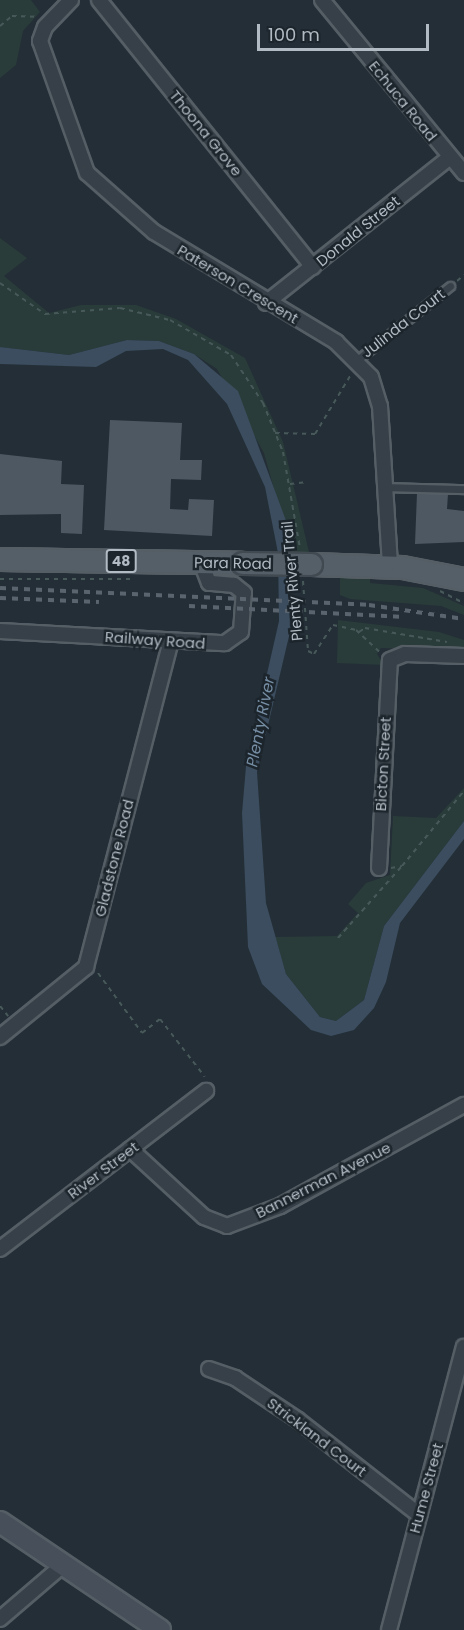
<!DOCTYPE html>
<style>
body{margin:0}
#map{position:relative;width:464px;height:1630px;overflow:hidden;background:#242e37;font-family:Poppins,sans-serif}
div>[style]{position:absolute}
.green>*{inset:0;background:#293c3a}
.water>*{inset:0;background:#3b4d5e}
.building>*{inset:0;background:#4d5862}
.path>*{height:2px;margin-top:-1px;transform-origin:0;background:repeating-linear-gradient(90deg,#475959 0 4.5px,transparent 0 9px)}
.roads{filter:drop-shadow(2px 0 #555e65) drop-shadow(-2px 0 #555e65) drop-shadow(0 2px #555e65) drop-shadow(0 -2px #555e65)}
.lane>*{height:7px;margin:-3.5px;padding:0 3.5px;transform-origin:3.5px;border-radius:3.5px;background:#374048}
.street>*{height:14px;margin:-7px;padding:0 7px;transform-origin:7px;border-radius:7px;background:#374048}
.secondary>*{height:20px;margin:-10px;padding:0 10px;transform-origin:10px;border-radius:10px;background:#464f5a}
.primary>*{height:21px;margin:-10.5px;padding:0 10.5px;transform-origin:10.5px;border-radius:10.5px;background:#555f67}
.rail>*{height:4px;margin-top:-2px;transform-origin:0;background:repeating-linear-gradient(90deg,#5a646e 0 6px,transparent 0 12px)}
.bridges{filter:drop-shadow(2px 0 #414951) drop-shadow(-2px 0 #414951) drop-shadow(0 2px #414951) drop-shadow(0 -2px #414951)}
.primary-bridge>*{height:21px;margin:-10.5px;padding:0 10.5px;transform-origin:10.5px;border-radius:10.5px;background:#555f67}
span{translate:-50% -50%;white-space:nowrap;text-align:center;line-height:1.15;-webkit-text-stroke:5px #1d252c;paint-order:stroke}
.shield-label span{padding:2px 4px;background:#1d252c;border:2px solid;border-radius:4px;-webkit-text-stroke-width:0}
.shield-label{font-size:14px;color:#b2bbc4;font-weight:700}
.street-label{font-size:15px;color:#b2bbc4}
.water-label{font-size:16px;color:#768ea4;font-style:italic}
.scale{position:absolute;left:257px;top:24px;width:172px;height:27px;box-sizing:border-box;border:3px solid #b2bbc4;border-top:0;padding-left:8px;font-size:18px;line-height:21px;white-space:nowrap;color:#b2bbc4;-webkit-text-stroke:4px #1d252c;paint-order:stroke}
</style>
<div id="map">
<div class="green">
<i style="clip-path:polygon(0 0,31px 0,40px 12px,23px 31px,16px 65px,0 78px)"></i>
<i style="clip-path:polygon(0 238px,27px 258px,4px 276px,49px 313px,81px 305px,136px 305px,176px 319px,245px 358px,283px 442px,309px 552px,292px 553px,264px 453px,217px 369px,194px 354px,159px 341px,127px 340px,69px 355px,0 347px)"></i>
<i style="clip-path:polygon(340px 574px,370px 574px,370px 583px,423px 588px,464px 606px,464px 615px,441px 606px,350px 599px,340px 595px)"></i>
<i style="clip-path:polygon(338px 620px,439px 632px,464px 640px,464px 651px,381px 648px,377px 654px,384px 665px,337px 663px)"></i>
<i style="clip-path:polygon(464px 788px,464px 821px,384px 926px,364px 1000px,336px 1021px,320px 1017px,286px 974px,275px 937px,337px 936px,358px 913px,348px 904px,366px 883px,390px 875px,393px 816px,436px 818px)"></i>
</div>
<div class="water">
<i style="clip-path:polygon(127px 340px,159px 341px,194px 354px,238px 391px,288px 526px,290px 632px,257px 772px,266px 903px,286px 974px,320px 1017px,336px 1021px,364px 1000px,384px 926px,464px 821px,464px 839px,400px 923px,386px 982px,374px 1008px,354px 1030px,331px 1036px,311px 1030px,262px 984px,248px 947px,242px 813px,246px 766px,279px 621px,278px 553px,265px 487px,227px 404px,188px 360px,163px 349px,126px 351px,96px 367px,0 364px,0 347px,69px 355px)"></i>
</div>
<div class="building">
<i style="clip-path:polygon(110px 420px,182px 423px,180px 460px,202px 460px,201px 480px,171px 479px,170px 509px,188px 510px,189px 499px,214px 500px,212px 536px,104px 530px)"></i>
<i style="clip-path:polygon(0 454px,62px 461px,61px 484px,84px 485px,82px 534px,61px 533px,61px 514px,0 515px)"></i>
<i style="clip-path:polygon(417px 493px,448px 494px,447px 509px,464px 511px,464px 542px,415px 544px)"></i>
</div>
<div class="path">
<i style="left:0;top:26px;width:16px;rotate:-40deg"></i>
<i style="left:12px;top:16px;width:25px;rotate:2deg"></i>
<i style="left:457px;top:281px;width:9px;rotate:-41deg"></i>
<i style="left:0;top:283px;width:55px;rotate:34.6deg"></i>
<i style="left:45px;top:314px;width:75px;rotate:-4.6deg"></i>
<i style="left:120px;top:308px;width:51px;rotate:13.5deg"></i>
<i style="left:170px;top:320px;width:70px;rotate:29.8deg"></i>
<i style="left:231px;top:355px;width:58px;rotate:56.3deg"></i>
<i style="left:263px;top:403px;width:53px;rotate:67.8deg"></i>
<i style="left:283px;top:452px;width:97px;rotate:80deg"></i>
<i style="left:275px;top:433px;width:40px;rotate:1.4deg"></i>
<i style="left:315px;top:434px;width:71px;rotate:-58.8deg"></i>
<i style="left:290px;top:484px;width:17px;rotate:-7deg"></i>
<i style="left:0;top:579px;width:135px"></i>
<i style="left:303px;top:581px;width:70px;rotate:85.9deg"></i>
<i style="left:308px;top:651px;width:7px;rotate:27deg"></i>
<i style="left:314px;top:654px;width:35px;rotate:-57deg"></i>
<i style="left:333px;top:625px;width:24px;rotate:12deg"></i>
<i style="left:356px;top:630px;width:33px;rotate:43deg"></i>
<i style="left:440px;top:591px;width:27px;rotate:27deg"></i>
<i style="left:359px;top:632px;width:7px;rotate:-34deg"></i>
<i style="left:365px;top:628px;width:83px;rotate:9.7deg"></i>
<i style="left:391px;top:868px;width:11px;rotate:-10deg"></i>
<i style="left:402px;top:866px;width:97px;rotate:-50.4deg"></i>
<i style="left:338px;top:938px;width:96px;rotate:-48.4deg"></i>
<i style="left:98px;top:973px;width:74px;rotate:53.7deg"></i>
<i style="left:142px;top:1033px;width:23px;rotate:-38deg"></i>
<i style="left:160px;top:1019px;width:73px;rotate:52.2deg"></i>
<i style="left:0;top:1006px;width:13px;rotate:51deg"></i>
</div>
<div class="roads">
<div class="lane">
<i style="left:357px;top:360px;width:119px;rotate:-38.5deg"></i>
<i style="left:386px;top:487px;width:78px;rotate:1.5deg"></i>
</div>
<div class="street">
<i style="left:71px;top:0;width:37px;rotate:134deg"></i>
<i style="left:45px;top:27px;width:15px;rotate:110deg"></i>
<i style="left:40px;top:41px;width:140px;rotate:70.4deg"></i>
<i style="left:87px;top:173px;width:89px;rotate:41.4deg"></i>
<i style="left:154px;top:232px;width:213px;rotate:31.1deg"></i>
<i style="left:336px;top:342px;width:49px;rotate:45deg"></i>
<i style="left:371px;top:377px;width:30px;rotate:73deg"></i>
<i style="left:380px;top:406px;width:160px;rotate:86.4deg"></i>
<i style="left:99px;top:0;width:342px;rotate:51.3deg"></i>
<i style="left:322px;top:0;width:224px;rotate:50.6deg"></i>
<i style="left:266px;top:303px;width:233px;rotate:-38.4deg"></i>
<i style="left:0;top:631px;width:225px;rotate:3.1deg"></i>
<i style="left:225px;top:643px;width:19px;rotate:-35deg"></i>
<i style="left:241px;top:632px;width:39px;rotate:-86deg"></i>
<i style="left:244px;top:593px;width:13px;rotate:-141deg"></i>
<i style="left:234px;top:585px;width:25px;rotate:-175deg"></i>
<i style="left:209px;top:583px;width:22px;rotate:-111deg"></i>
<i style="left:390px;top:660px;width:16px;rotate:-22deg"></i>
<i style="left:405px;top:654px;width:59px;rotate:1.9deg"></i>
<i style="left:379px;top:868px;width:208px;rotate:-87deg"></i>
<i style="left:0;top:1037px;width:111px;rotate:-39.1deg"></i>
<i style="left:86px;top:967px;width:337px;rotate:-75.4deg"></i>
<i style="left:130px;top:1149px;width:100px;rotate:42.6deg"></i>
<i style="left:204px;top:1217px;width:25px;rotate:21deg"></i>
<i style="left:227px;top:1226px;width:57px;rotate:-20.7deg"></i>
<i style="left:280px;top:1206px;width:210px;rotate:-28.8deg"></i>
<i style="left:0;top:1249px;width:260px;rotate:-37.5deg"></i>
<i style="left:209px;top:1369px;width:28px;rotate:19deg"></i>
<i style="left:235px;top:1378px;width:76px;rotate:33.7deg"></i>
<i style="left:298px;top:1420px;width:154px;rotate:38.1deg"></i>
<i style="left:0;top:1619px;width:83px;rotate:-40.6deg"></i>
<i style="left:389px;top:1630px;width:293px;rotate:-75.2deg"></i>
</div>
<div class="secondary">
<i style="left:0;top:1522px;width:193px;rotate:34deg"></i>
</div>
<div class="primary">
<i style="left:0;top:559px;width:242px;rotate:0.9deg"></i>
<i style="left:311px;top:564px;width:91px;rotate:1.9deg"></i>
<i style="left:402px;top:567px;width:63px;rotate:11deg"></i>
</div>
</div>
<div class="rail">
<i style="left:0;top:588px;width:369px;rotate:2.6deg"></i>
<i style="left:369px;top:605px;width:96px;rotate:8.4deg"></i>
<i style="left:0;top:598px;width:99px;rotate:2.3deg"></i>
<i style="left:189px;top:606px;width:216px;rotate:2.9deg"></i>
</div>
<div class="bridges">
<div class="primary-bridge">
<i style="left:242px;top:563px;width:69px;rotate:0.8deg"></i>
</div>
</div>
<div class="shield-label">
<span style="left:121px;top:561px">48</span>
</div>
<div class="street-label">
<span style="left:403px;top:101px;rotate:51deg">Echuca Road</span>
<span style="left:206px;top:133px;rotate:51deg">Thoona Grove</span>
<span style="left:358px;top:231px;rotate:-39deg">Donald Street</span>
<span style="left:238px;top:284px;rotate:31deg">Paterson Crescent</span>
<span style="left:403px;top:323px;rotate:-38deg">Julinda Court</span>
<span style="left:233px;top:563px;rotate:1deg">Para Road</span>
<span style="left:292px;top:581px;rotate:-95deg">Plenty River Trail</span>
<span style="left:155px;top:640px;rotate:4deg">Railway Road</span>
<span style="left:383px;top:764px;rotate:-87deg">Bicton Street</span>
<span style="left:114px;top:858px;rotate:-76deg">Gladstone Road</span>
<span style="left:103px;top:1170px;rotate:-37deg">River Street</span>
<span style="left:323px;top:1180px;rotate:-27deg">Bannerman Avenue</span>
<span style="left:317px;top:1437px;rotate:37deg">Strickland Court</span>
<span style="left:426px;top:1488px;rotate:-75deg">Hume Street</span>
</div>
<div class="water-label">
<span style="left:261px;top:722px;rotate:-79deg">Plenty River</span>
</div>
<div class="scale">100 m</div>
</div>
